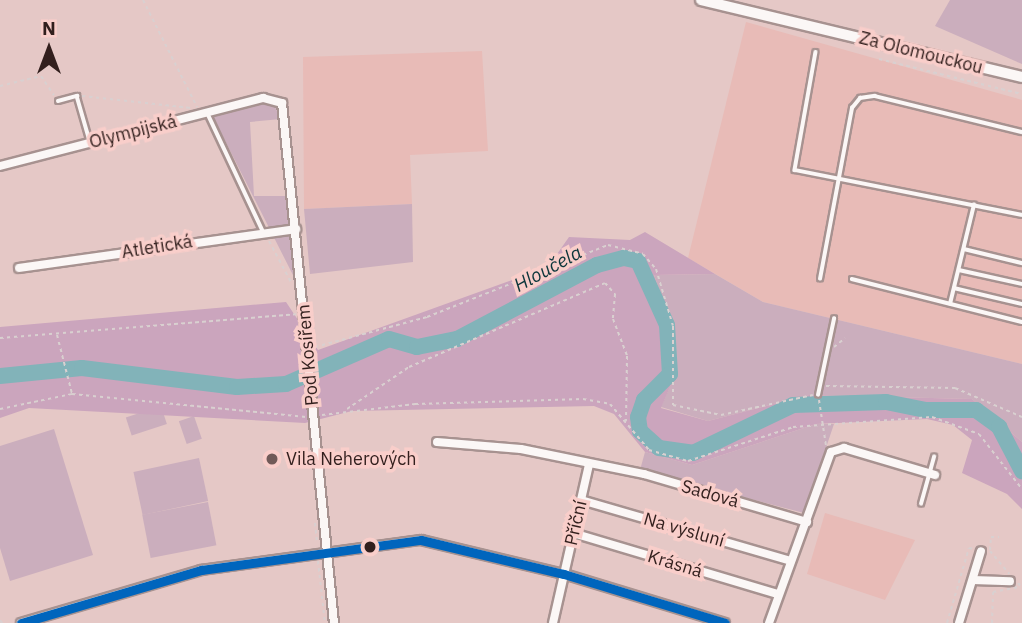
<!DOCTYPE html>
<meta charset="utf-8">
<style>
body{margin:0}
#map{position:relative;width:1022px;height:623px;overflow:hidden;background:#e5c8c6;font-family:"IBM Plex Sans",sans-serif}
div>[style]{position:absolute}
.built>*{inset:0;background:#e8bbb7}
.green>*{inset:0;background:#cbaebd;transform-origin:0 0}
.forest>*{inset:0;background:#cba5bd}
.river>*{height:16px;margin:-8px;padding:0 8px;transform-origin:8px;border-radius:8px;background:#82b3b9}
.path>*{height:2px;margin-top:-1px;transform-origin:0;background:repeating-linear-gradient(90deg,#d9d0d0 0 3.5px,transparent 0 7px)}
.roads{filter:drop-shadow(2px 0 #a79290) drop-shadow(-2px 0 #a79290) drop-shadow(0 2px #a79290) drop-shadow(0 -2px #a79290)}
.lane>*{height:3.5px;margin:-1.75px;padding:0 1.75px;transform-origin:1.75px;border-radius:1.75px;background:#fbf7f6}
.street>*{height:8px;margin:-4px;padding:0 4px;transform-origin:4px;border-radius:4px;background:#fbf7f6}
.secondary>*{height:10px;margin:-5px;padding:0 5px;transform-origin:5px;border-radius:5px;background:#fbf7f6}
.bus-1>*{height:9px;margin:-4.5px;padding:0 4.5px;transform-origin:4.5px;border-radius:4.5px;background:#0065bd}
.dots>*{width:19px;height:19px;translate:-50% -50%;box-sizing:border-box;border:4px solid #f9ceca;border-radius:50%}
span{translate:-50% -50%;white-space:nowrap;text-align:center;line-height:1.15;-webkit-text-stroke:7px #f9ceca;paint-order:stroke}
.street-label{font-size:18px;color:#321f1d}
.poi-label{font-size:18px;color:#321f1d}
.left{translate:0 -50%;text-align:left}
.water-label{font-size:19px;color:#0d363b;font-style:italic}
.north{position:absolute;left:14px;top:14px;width:70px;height:70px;-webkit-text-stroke:5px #f9ceca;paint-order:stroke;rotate:0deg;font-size:19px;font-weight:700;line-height:28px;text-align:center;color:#321f1d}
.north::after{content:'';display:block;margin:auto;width:24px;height:32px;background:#321f1d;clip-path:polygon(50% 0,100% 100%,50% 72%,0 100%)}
</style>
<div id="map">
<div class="built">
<i style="clip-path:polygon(746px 22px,1022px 100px,1022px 364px,763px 302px,688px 258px)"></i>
<i style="clip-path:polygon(482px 51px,488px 151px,410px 155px,412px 204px,304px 209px,303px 57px)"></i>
<i style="clip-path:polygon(825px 513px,915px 540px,885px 600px,807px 574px)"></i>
</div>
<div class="green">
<i style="clip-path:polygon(950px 0,1022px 0,1022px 64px,935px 26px)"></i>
<i style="clip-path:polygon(264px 104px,275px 107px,281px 119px,250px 122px,254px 196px,289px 196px,297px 283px,213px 117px)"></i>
<i style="clip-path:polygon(412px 204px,413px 262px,310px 274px,304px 209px)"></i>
<i style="clip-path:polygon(715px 274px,763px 302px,1022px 364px,1022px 442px,972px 399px,809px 395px,708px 421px,661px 407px,676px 373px,673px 329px,654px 275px)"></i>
<i style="left:161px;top:406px;width:19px;height:37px;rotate:72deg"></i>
<i style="left:194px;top:416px;width:24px;height:16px;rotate:71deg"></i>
<i style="clip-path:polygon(816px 424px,834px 424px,804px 513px,640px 470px,645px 452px,692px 465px)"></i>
<i style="clip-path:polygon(54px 429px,93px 555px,10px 581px,0 548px,0 446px)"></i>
<i style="left:199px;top:458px;width:44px;height:67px;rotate:78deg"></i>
<i style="left:208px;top:502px;width:44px;height:67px;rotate:79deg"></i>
</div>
<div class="forest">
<i style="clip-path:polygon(645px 232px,715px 274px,654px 275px,673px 329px,676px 373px,661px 408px,708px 421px,809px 395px,972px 399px,1022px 442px,1022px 509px,1007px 494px,962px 473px,972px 440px,953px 425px,927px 419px,816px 424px,692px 465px,645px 452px,614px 414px,594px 406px,352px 411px,305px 423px,29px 408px,0 418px,0 327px,286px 302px,318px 350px,548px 267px,569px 237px,630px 240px)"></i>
</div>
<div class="river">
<i style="left:0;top:376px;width:82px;rotate:-5.6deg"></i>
<i style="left:82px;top:368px;width:156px;rotate:7deg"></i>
<i style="left:237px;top:387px;width:49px;rotate:-3.5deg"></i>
<i style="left:286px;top:384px;width:112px;rotate:-23.6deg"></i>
<i style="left:389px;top:339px;width:29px;rotate:16deg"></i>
<i style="left:417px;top:347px;width:41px;rotate:-11.3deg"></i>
<i style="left:457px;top:339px;width:158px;rotate:-27.9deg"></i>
<i style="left:597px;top:265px;width:28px;rotate:-15deg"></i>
<i style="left:624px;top:258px;width:14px;rotate:12deg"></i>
<i style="left:638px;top:261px;width:70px;rotate:65.6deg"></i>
<i style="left:667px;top:325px;width:49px;rotate:86.5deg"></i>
<i style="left:670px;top:374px;width:37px;rotate:135deg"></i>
<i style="left:644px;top:400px;width:18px;rotate:109deg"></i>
<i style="left:638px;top:417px;width:14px;rotate:82deg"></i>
<i style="left:640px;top:431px;width:25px;rotate:42deg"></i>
<i style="left:659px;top:448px;width:34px;rotate:8deg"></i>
<i style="left:693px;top:453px;width:111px;rotate:-25.6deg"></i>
<i style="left:793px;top:405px;width:93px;rotate:-1.8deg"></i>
<i style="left:886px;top:402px;width:41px;rotate:11.3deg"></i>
<i style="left:926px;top:410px;width:50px"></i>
<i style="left:976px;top:410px;width:29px;rotate:36deg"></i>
<i style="left:999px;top:427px;width:50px;rotate:62.4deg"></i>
</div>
<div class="path">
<i style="left:143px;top:0;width:120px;rotate:63.2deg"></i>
<i style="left:879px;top:59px;width:147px;rotate:13.8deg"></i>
<i style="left:0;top:86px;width:42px;rotate:-13.7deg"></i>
<i style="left:41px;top:76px;width:23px;rotate:56deg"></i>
<i style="left:82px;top:96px;width:110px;rotate:6.3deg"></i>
<i style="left:269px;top:241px;width:47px;rotate:61.8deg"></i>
<i style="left:57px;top:335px;width:61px;rotate:75.7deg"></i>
<i style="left:0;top:338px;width:297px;rotate:-4.6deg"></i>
<i style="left:315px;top:347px;width:116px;rotate:-15deg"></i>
<i style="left:427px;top:317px;width:195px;rotate:-21.7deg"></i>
<i style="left:608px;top:245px;width:36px;rotate:14deg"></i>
<i style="left:643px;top:254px;width:20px;rotate:49deg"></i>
<i style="left:656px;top:269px;width:59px;rotate:73.4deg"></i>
<i style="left:673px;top:326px;width:79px;rotate:90deg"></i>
<i style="left:673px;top:405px;width:49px;rotate:11.8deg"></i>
<i style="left:721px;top:415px;width:94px;rotate:-12.3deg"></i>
<i style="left:834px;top:347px;width:14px;rotate:-39deg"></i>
<i style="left:826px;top:386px;width:129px;rotate:0.9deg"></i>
<i style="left:955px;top:388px;width:73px;rotate:23.4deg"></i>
<i style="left:819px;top:400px;width:47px;rotate:81.3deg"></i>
<i style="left:0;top:409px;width:74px;rotate:-11.8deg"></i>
<i style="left:72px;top:394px;width:235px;rotate:5.6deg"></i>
<i style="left:347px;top:409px;width:75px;rotate:-34.1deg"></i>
<i style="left:409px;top:367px;width:213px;rotate:-23.2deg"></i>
<i style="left:605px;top:283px;width:15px;rotate:48deg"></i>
<i style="left:615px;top:294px;width:25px;rotate:95deg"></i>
<i style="left:613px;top:319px;width:40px;rotate:69deg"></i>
<i style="left:627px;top:356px;width:65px;rotate:90.9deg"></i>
<i style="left:322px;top:415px;width:94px;rotate:-6.7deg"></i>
<i style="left:415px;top:404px;width:168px;rotate:-1.7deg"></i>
<i style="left:583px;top:399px;width:27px;rotate:10deg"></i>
<i style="left:610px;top:404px;width:60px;rotate:49.7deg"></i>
<i style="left:649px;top:450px;width:41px;rotate:15.8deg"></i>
<i style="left:688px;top:461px;width:110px;rotate:-17.9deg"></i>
<i style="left:793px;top:427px;width:139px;rotate:-4.1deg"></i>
<i style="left:932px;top:417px;width:50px;rotate:19.9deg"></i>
<i style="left:979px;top:434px;width:70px;rotate:52deg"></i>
<i style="left:315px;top:523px;width:20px;rotate:84deg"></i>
<i style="left:990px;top:550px;width:13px;rotate:-86deg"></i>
<i style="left:991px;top:537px;width:8px"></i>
<i style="left:990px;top:551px;width:30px;rotate:50deg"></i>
<i style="left:318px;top:561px;width:62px;rotate:83.6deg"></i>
<i style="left:1018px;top:583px;width:6px;rotate:51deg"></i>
<i style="left:0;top:620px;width:4px;rotate:56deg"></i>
<i style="left:947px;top:623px;width:78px;rotate:-73.7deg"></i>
<i style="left:969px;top:548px;width:5px;rotate:11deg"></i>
<i style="left:992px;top:623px;width:31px;rotate:-88deg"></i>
<i style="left:993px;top:592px;width:26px;rotate:-11deg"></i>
</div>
<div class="roads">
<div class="lane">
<i style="left:816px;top:52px;width:120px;rotate:100.1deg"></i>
<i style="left:795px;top:170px;width:231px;rotate:11.2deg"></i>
<i style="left:58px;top:101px;width:20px;rotate:-15deg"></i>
<i style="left:77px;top:96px;width:47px;rotate:73.9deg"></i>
<i style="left:208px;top:114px;width:129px;rotate:64.8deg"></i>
<i style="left:964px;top:249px;width:60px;rotate:13.6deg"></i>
<i style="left:959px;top:270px;width:65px;rotate:12.5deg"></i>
<i style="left:820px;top:279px;width:174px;rotate:-79.4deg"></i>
<i style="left:852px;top:108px;width:13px;rotate:-51deg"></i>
<i style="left:860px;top:98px;width:15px;rotate:-8deg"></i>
<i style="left:875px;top:96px;width:151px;rotate:13.8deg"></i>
<i style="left:852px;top:279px;width:175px;rotate:14.2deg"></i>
<i style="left:954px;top:288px;width:70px;rotate:13.2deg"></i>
<i style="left:950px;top:304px;width:102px;rotate:-76.4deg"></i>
<i style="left:818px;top:395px;width:78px;rotate:-78.1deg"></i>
<i style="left:921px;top:504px;width:49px;rotate:-74.5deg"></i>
</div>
<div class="street">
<i style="left:0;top:166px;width:272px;rotate:-14.5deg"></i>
<i style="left:263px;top:98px;width:20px;rotate:15deg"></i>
<i style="left:282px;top:103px;width:523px;rotate:84.29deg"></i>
<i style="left:19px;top:268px;width:280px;rotate:-8deg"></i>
<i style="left:437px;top:442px;width:84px;rotate:4.8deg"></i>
<i style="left:521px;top:449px;width:126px;rotate:11.5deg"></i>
<i style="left:644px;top:474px;width:170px;rotate:16.4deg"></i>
<i style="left:581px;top:500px;width:216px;rotate:16.2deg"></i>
<i style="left:573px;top:533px;width:213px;rotate:16.6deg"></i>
<i style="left:973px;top:580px;width:37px;rotate:2deg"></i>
<i style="left:21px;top:623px;width:188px;rotate:-16.4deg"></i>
<i style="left:201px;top:570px;width:222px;rotate:-7.8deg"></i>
<i style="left:421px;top:540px;width:147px;rotate:13.4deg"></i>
<i style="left:564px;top:574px;width:168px;rotate:16.9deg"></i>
<i style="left:553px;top:623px;width:162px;rotate:-77.2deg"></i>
<i style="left:769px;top:623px;width:182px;rotate:-70.1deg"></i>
<i style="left:831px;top:452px;width:14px;rotate:-17deg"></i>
<i style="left:844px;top:448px;width:95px;rotate:16.5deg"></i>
<i style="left:959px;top:623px;width:75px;rotate:-73deg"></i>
</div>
<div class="secondary">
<i style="left:701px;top:0;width:330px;rotate:13.5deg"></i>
</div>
</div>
<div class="bus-1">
<i style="left:21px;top:623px;width:188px;rotate:-16.4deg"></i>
<i style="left:201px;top:570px;width:222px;rotate:-7.8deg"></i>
<i style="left:421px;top:540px;width:147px;rotate:13.4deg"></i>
<i style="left:564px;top:574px;width:168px;rotate:16.9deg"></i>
</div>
<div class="dots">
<i style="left:272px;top:459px;background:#715a58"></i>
<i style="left:370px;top:547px;background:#321f1d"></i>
</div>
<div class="street-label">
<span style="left:921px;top:53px;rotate:14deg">Za Olomouckou</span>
<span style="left:133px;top:132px;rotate:-14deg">Olympijská</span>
<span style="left:157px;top:247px;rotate:-9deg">Atletická</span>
<span style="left:308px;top:355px;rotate:-95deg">Pod Kosířem</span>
<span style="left:710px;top:494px;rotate:16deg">Sadová</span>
<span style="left:576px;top:523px;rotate:-77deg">Příční</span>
<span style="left:684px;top:530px;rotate:16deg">Na výsluní</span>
<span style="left:675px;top:564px;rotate:17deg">Krásná</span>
</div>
<div class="poi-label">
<span class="left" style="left:286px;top:459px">Vila Neherových</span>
</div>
<div class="water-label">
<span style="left:548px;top:269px;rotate:-29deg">Hloučela</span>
</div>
<div class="north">N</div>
</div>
